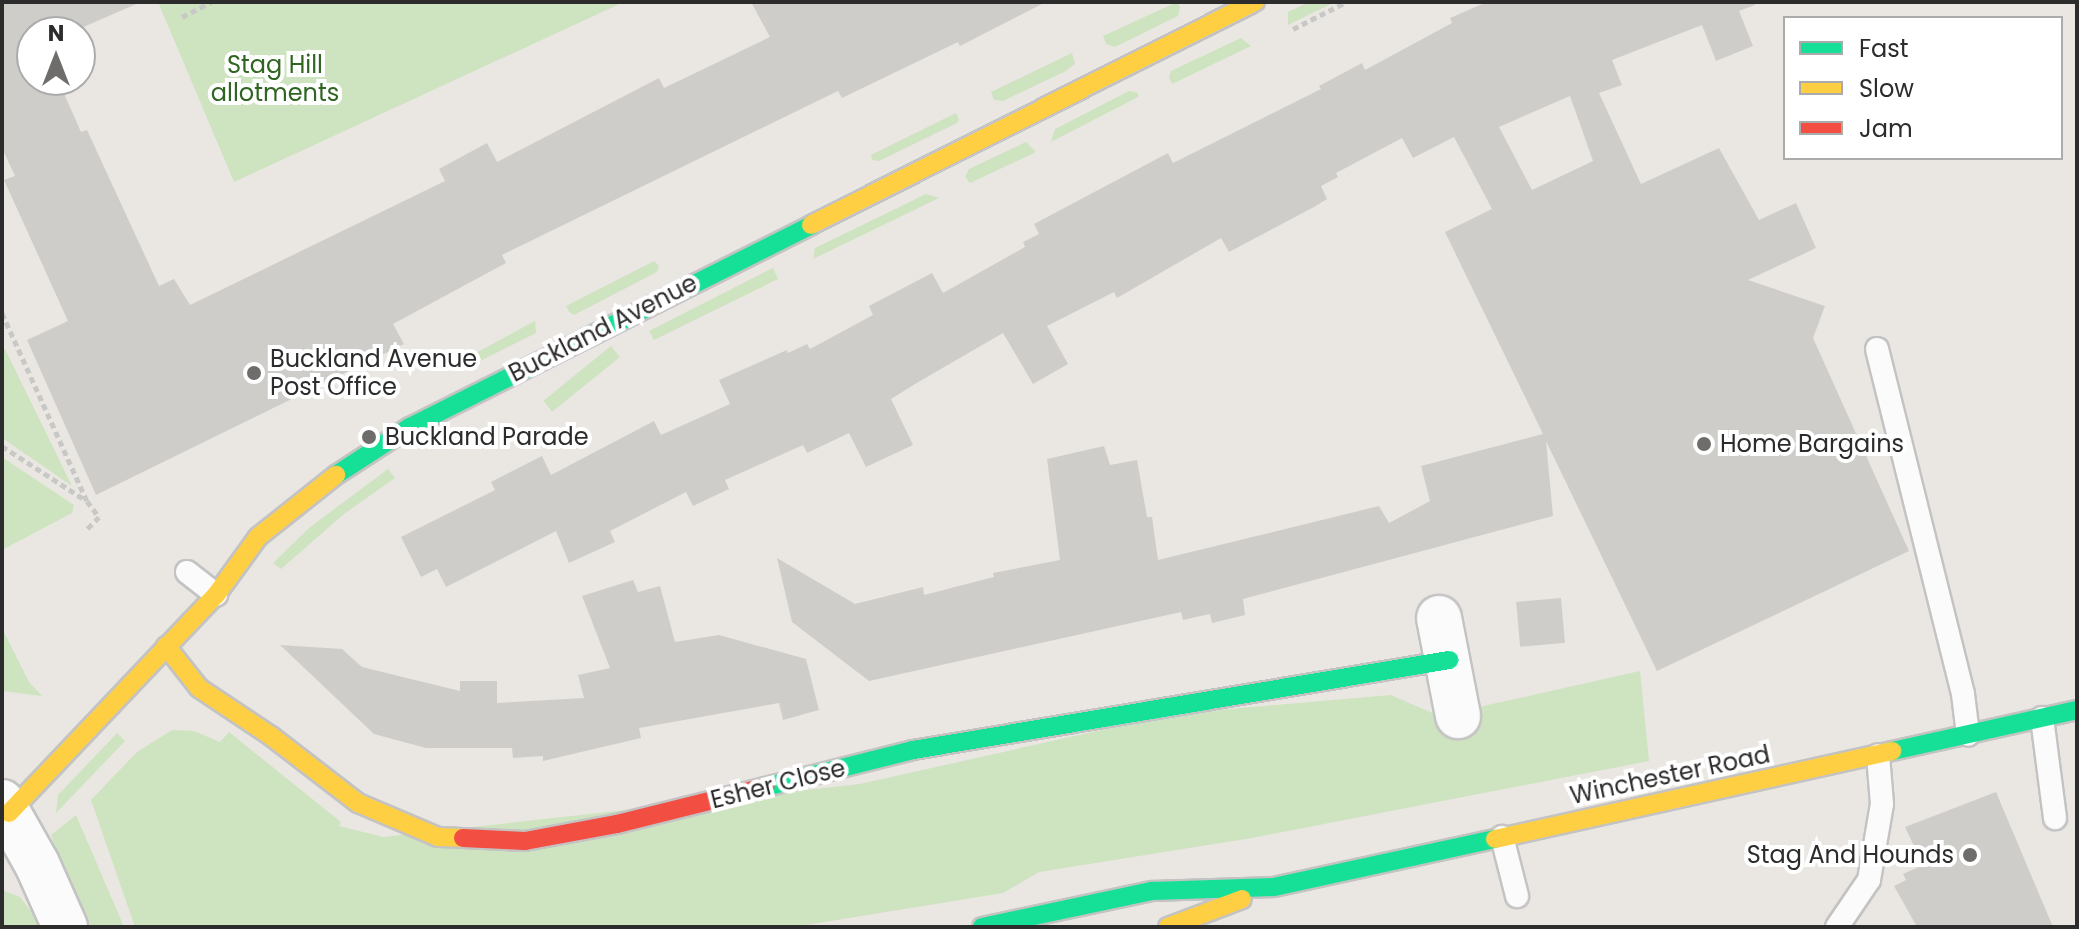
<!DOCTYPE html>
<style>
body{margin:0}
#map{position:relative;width:2079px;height:929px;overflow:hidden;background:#eae7e3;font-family:Poppins,sans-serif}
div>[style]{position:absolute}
.green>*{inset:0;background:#cee3bf;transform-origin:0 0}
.building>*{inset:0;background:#cfcdca;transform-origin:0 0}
.path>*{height:5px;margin-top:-2.5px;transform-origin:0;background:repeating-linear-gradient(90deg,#c8c8c7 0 6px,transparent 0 10px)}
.roads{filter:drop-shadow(2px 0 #c4c3c3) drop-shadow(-2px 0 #c4c3c3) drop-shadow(0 2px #c4c3c3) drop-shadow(0 -2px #c4c3c3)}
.lane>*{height:22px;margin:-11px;padding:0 11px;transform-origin:11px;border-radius:11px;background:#fcfbfb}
.street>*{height:44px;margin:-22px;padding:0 22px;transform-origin:22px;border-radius:22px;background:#fcfbfb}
.fast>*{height:18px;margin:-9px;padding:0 9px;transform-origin:9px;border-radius:9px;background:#16e098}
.slow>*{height:18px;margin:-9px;padding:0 9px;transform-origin:9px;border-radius:9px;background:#ffcf43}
.jam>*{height:18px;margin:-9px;padding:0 9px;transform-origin:9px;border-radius:9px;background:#f24e42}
.dots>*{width:22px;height:22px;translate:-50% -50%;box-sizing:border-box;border:4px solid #fff;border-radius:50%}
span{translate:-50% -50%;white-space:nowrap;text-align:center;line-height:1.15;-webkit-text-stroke:8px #fff;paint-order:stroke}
.park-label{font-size:24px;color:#306521}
.street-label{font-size:24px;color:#2c2c2c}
.poi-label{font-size:24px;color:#2c2c2c}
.left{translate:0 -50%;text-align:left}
.right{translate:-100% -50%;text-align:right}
.frame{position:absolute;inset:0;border:4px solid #2c2c2c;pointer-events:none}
.legend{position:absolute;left:1783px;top:16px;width:280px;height:144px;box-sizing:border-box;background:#fff;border:2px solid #ababab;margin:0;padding:10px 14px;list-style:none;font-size:24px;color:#2c2c2c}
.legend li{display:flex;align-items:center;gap:16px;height:40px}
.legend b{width:40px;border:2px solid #ababab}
.north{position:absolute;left:16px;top:16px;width:80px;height:80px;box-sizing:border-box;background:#fff;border:2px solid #ababab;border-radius:50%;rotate:0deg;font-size:22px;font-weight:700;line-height:32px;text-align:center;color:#2c2c2c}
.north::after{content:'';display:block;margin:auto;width:28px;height:36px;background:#6e6d6c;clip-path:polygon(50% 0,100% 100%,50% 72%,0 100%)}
</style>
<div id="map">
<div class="green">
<i style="clip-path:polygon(158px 2px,624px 2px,234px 182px)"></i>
<i style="clip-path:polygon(1177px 2px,1180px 7px,1178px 16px,1115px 47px,1106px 44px,1103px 36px)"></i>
<i style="clip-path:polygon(1309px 2px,1335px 2px,1288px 25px,1288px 12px)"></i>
<i style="clip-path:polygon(1241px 38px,1251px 46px,1172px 84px,1169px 77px,1171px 71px)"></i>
<i style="clip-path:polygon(1072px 53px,1075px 64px,1064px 72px,1003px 101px,994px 100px,991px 92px)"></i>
<i style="clip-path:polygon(1129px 91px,1138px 93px,1138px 97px,1051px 142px,1055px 129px)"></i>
<i style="clip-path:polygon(956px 113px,959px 120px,957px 123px,879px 161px,872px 160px,871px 155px)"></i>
<i style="clip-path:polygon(1026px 142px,1036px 152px,970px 183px,965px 177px,969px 169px)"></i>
<i style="clip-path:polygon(926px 194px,939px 198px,813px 259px,815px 248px)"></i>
<i style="clip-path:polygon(654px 261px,659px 266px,657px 272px,574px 315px,569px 312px,566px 306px)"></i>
<i style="clip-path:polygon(773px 268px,778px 279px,654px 340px,649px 331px)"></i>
<i style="clip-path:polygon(535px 321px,536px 333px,476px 363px,468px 357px)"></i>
<i style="left:611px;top:346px;width:14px;height:87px;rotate:51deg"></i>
<i style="clip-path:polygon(5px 349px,72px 486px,2px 438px,2px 350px)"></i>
<i style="clip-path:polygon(2px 457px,74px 505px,72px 513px,2px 550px)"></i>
<i style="clip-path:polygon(388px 469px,395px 478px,344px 514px,281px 569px,273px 563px,309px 528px)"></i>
<i style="clip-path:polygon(2px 628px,29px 682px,42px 696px,2px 691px)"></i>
<i style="clip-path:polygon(1640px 671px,1649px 761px,1252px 838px,1039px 872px,1003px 893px,794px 927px,135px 927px,91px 800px,137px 752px,172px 730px,194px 731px,220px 742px,229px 732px,341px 822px,339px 826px,383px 837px,860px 784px,1173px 714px,1391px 695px,1446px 719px,1479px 707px)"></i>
<i style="clip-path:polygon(117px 733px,125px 741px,56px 813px,58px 795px)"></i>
<i style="clip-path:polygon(76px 815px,124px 927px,81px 927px,51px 835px)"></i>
<i style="clip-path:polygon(2px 890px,20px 897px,43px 927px,2px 927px)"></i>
</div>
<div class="building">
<i style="clip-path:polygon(2px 2px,141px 2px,72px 32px,32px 32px,32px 80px,58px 80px,81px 132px,87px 130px,159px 286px,174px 279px,190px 305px,445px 181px,439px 169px,487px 143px,497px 162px,659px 78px,664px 88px,770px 37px,751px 2px,1046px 2px,960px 46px,958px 42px,842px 98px,838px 91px,502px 255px,506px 263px,393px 324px,404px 344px,96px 495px,27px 340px,68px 321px,4px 180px,15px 176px,2px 148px)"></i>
<i style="clip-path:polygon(evenodd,1487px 2px,1755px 2px,1755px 5px,1739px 11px,1753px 46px,1716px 61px,1702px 25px,1612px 60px,1622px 85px,1599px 93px,1641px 184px,1719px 148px,1759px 220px,1796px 203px,1816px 248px,1748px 280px,1825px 306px,1813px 338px,1909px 551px,1657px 671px,1546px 441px,1553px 516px,1243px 599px,1245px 615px,1212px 623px,1210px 614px,1183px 620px,1181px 612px,869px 681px,792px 622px,777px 558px,855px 604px,923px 587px,924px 595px,994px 577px,993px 573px,1060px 560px,1047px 459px,1104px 446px,1110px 465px,1137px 460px,1147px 517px,1152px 517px,1158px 560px,1379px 506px,1389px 523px,1430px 501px,1421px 466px,1543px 434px,1445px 232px,1492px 209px,1454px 137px,1413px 158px,1402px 138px,1336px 173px,1338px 177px,1321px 186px,1327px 199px,1314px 207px,1229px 252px,1221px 238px,1117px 298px,1114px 292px,1047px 326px,1068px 364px,1033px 384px,1003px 333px,915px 384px,891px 399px,913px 445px,866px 467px,849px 433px,807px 453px,803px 445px,725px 480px,729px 489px,693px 506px,686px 492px,610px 531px,615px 542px,569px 563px,556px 531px,446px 587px,437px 569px,421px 577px,401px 537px,495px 490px,491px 482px,542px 456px,551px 475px,654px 421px,661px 435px,730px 404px,719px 380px,787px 350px,788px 353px,807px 344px,810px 349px,873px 315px,869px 306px,932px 273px,943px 293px,1025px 247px,1023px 242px,1039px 234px,1034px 224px,1168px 153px,1173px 163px,1321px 89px,1319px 86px,1362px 63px,1365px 70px,1452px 23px,1450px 18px,1487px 2px,1570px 96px,1593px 161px,1532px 190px,1499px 127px,1570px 96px)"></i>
<i style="clip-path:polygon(633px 580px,638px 592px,660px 586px,675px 642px,719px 635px,806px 659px,819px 710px,783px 720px,779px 703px,639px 728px,641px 738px,543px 761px,543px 756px,513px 758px,512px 748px,426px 748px,374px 734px,280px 645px,342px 649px,362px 667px,460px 691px,460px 681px,497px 681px,497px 703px,584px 698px,578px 675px,610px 668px,582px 596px)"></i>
<i style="left:1561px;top:598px;width:45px;height:45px;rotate:85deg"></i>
<i style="clip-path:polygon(1996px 792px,2053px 927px,1917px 927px,1894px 886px,1906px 880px,1903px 874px,1923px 865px,1905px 827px)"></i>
</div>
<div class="path">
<i style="left:182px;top:17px;width:33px;rotate:-27deg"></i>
<i style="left:1293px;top:29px;width:59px;rotate:-27deg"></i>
<i style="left:2px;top:313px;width:206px;rotate:65.7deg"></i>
<i style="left:87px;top:501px;width:20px;rotate:53deg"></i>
<i style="left:99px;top:517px;width:18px;rotate:135deg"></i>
<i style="left:2px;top:446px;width:99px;rotate:33deg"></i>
</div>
<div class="roads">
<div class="lane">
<i style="left:1877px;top:349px;width:356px;rotate:76deg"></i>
<i style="left:1963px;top:694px;width:41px;rotate:83deg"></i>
<i style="left:187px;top:572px;width:37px;rotate:38deg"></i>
<i style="left:2042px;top:718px;width:101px;rotate:82.6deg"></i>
<i style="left:1502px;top:837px;width:61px;rotate:75.7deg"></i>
<i style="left:1837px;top:927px;width:57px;rotate:-55.8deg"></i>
<i style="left:1869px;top:880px;width:77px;rotate:-80.3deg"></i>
<i style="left:1882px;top:804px;width:49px;rotate:-94.7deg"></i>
</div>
<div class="street">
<i style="left:1439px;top:618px;width:100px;rotate:79deg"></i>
<i style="left:2px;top:802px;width:71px;rotate:60.6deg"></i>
<i style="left:37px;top:864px;width:69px;rotate:66deg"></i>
</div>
<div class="fast">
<i style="left:336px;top:475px;width:88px;rotate:-33deg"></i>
<i style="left:410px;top:427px;width:449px;rotate:-26.7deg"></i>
<i style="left:1892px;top:751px;width:189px;rotate:-12.5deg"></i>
<i style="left:765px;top:787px;width:153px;rotate:-14deg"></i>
<i style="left:913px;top:750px;width:544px;rotate:-9.53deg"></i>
<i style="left:982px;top:927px;width:174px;rotate:-12deg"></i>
<i style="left:1152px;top:891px;width:122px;rotate:-1.9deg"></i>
<i style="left:1274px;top:887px;width:226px;rotate:-12.3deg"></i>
</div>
<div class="slow">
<i style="left:811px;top:225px;width:497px;rotate:-26.7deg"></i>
<i style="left:166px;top:646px;width:53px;rotate:51.8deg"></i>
<i style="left:199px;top:688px;width:87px;rotate:33.7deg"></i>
<i style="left:271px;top:736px;width:110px;rotate:37.6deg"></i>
<i style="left:358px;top:803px;width:87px;rotate:23deg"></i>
<i style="left:438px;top:837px;width:25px;rotate:2deg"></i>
<i style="left:9px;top:813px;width:301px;rotate:-46.5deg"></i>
<i style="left:216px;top:595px;width:72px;rotate:-54.1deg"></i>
<i style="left:258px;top:537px;width:100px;rotate:-38.5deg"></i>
<i style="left:1495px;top:839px;width:407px;rotate:-12.5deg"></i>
<i style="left:1168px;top:927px;width:79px;rotate:-20.7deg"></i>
</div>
<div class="jam">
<i style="left:463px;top:838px;width:62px;rotate:2.8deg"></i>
<i style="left:525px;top:841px;width:94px;rotate:-10.5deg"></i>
<i style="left:617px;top:824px;width:153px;rotate:-14deg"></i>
</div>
</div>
<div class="dots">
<i style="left:254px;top:373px;background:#6e6d6c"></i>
<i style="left:369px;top:437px;background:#6e6d6c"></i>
<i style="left:1704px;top:444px;background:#6e6d6c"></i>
<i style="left:1970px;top:855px;background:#6e6d6c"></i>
</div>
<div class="park-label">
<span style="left:275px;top:79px">Stag Hill<br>allotments</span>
</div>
<div class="street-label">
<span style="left:603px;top:328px;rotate:-27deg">Buckland Avenue</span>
<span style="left:1670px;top:775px;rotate:-12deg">Winchester Road</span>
<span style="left:778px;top:784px;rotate:-14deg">Esher Close</span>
</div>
<div class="poi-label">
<span class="left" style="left:270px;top:373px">Buckland Avenue<br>Post Office</span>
<span class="left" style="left:385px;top:437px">Buckland Parade</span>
<span class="left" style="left:1720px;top:444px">Home Bargains</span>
<span class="right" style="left:1954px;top:855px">Stag And Hounds</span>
</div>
<div class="frame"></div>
<ul class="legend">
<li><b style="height:10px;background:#16e098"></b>Fast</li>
<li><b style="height:10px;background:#ffcf43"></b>Slow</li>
<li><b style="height:10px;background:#f24e42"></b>Jam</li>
</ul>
<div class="north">N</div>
</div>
